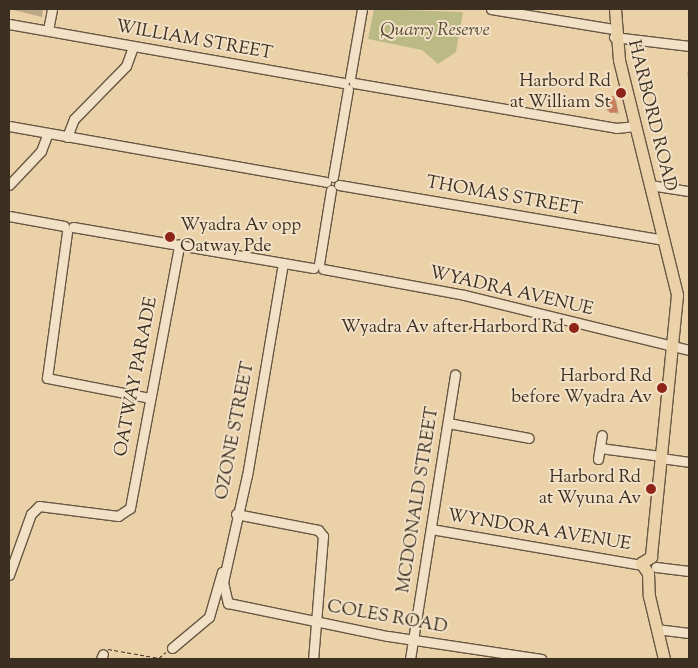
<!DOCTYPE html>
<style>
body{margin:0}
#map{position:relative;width:698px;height:668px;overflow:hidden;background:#ebd1a8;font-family:"Sorts Mill Goudy",serif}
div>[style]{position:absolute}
.green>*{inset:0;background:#bbba85}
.shadow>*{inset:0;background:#0003}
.building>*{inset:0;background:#c87f60}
.path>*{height:1px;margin-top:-0.5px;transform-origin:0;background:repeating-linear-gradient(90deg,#3b2f22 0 4px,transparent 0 6.5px)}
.roads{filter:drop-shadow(1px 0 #675844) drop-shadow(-1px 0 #675844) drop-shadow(0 1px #675844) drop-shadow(0 -1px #675844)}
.minor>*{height:9px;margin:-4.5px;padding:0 4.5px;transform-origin:4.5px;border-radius:4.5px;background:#f2e1c6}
.major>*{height:11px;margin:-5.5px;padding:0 5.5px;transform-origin:5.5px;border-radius:5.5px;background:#ebd1a8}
.dots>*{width:14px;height:14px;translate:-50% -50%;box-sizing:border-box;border:2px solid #f2e1c6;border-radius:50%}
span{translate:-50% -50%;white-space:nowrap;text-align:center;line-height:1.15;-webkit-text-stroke:4px #f2e1c6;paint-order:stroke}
.park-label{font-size:18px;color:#554b36;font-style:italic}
.street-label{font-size:18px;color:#3b2f22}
.poi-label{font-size:18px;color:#3b2f22}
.right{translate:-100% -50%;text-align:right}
.left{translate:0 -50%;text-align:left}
.frame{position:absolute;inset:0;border:10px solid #3b2f22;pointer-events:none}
</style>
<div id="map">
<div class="green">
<i style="clip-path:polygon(374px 9px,463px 12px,456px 52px,438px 64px,422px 50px,368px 39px)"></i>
</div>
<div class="shadow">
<i style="clip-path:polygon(9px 9px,43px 9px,42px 17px)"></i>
<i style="clip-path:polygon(689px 72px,689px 83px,687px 73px)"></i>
<i style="clip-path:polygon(613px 98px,616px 100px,619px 114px,607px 111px,604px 100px)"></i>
</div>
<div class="building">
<i style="clip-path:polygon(614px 96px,618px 112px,610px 113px,603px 99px)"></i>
</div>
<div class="path">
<i style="left:469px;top:329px;width:6px;rotate:-39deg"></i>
<i style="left:474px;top:325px;width:22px;rotate:8deg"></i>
<i style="left:108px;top:649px;width:52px;rotate:10deg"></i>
<i style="left:159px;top:658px;width:9px;rotate:-41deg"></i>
</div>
<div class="roads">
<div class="minor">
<i style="left:491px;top:9px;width:124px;rotate:9.3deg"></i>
<i style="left:9px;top:24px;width:340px;rotate:10deg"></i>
<i style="left:48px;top:30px;width:21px;rotate:-79deg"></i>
<i style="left:614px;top:37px;width:76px;rotate:6.8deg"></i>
<i style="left:350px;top:78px;width:70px;rotate:-80.1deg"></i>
<i style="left:354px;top:83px;width:266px;rotate:9.7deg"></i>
<i style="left:616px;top:128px;width:20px;rotate:-6deg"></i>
<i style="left:9px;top:126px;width:322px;rotate:10deg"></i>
<i style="left:67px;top:137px;width:19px;rotate:-69deg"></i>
<i style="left:74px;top:119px;width:74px;rotate:-45.5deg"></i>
<i style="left:126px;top:66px;width:20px;rotate:-70deg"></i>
<i style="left:333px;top:177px;width:89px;rotate:-80.3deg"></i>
<i style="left:9px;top:185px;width:47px;rotate:-46.7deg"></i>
<i style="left:41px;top:151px;width:19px;rotate:-69deg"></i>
<i style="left:339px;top:185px;width:330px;rotate:9.6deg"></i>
<i style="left:650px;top:185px;width:39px;rotate:9deg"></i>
<i style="left:9px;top:216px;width:56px;rotate:10.3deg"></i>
<i style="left:73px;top:227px;width:244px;rotate:9.7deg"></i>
<i style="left:67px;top:232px;width:147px;rotate:97.8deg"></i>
<i style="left:47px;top:378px;width:105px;rotate:11deg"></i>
<i style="left:283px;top:263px;width:215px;rotate:99.6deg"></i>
<i style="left:247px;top:475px;width:110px;rotate:102.6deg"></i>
<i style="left:223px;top:582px;width:22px;rotate:77deg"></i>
<i style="left:228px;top:603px;width:163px;rotate:11.7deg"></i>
<i style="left:388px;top:636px;width:155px;rotate:8.5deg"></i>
<i style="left:319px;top:264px;width:75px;rotate:-80.8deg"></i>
<i style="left:323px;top:269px;width:143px;rotate:10.4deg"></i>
<i style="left:464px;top:295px;width:232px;rotate:13.7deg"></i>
<i style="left:448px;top:423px;width:82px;rotate:10.5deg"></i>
<i style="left:600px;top:448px;width:62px;rotate:7.5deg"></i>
<i style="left:661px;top:458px;width:28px;rotate:8deg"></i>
<i style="left:598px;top:459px;width:24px;rotate:-81deg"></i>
<i style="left:236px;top:514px;width:84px;rotate:11deg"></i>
<i style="left:318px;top:530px;width:8px;rotate:50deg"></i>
<i style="left:323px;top:536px;width:123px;rotate:94.6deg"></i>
<i style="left:431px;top:529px;width:213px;rotate:9.7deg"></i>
<i style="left:656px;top:567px;width:33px;rotate:7deg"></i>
<i style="left:9px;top:575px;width:65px;rotate:-70.2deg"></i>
<i style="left:31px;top:514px;width:11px;rotate:-45deg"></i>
<i style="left:39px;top:506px;width:80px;rotate:7.2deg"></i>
<i style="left:118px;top:516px;width:14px;rotate:-34deg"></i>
<i style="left:130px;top:508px;width:268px;rotate:-79.4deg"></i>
<i style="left:656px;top:629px;width:33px;rotate:7deg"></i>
<i style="left:172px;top:648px;width:48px;rotate:-40deg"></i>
<i style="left:209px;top:617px;width:47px;rotate:-73.9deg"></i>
<i style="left:101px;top:659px;width:5px;rotate:-68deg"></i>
<i style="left:410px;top:659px;width:288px;rotate:-81deg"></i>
</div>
<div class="major">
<i style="left:615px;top:9px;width:51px;rotate:85.5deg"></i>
<i style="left:619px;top:60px;width:242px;rotate:76.1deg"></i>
<i style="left:677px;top:295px;width:263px;rotate:95.7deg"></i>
<i style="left:648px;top:573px;width:23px;rotate:88deg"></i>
<i style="left:649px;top:596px;width:65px;rotate:76.6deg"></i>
<i style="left:648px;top:573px;width:12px;rotate:-125deg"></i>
<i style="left:641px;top:563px;width:12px;rotate:-31deg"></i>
</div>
</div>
<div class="dots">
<i style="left:621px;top:93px;background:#8f2418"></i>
<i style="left:170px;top:237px;background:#8f2418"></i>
<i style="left:574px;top:328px;background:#8f2418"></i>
<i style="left:662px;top:388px;background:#8f2418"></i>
<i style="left:651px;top:489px;background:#8f2418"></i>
</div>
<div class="park-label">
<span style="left:435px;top:31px">Quarry Reserve</span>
</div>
<div class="street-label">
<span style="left:194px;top:41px;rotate:10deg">WILLIAM STREET</span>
<span style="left:651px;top:116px;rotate:76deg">HARBORD ROAD</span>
<span style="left:504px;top:197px;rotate:10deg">THOMAS STREET</span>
<span style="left:511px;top:292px;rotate:13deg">WYADRA AVENUE</span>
<span style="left:137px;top:377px;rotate:-79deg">OATWAY PARADE</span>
<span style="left:236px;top:431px;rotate:-79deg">OZONE STREET</span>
<span style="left:419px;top:500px;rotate:-81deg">MCDONALD STREET</span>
<span style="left:539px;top:531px;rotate:9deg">WYNDORA AVENUE</span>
<span style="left:387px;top:618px;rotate:10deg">COLES ROAD</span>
</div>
<div class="poi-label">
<span class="right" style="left:611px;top:93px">Harbord Rd<br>at William St</span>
<span class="left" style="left:180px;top:237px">Wyadra Av opp<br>Oatway Pde</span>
<span class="right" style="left:564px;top:328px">Wyadra Av after Harbord Rd</span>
<span class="right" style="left:652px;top:388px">Harbord Rd<br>before Wyadra Av</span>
<span class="right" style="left:641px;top:489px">Harbord Rd<br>at Wyuna Av</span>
</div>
<div class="frame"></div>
</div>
